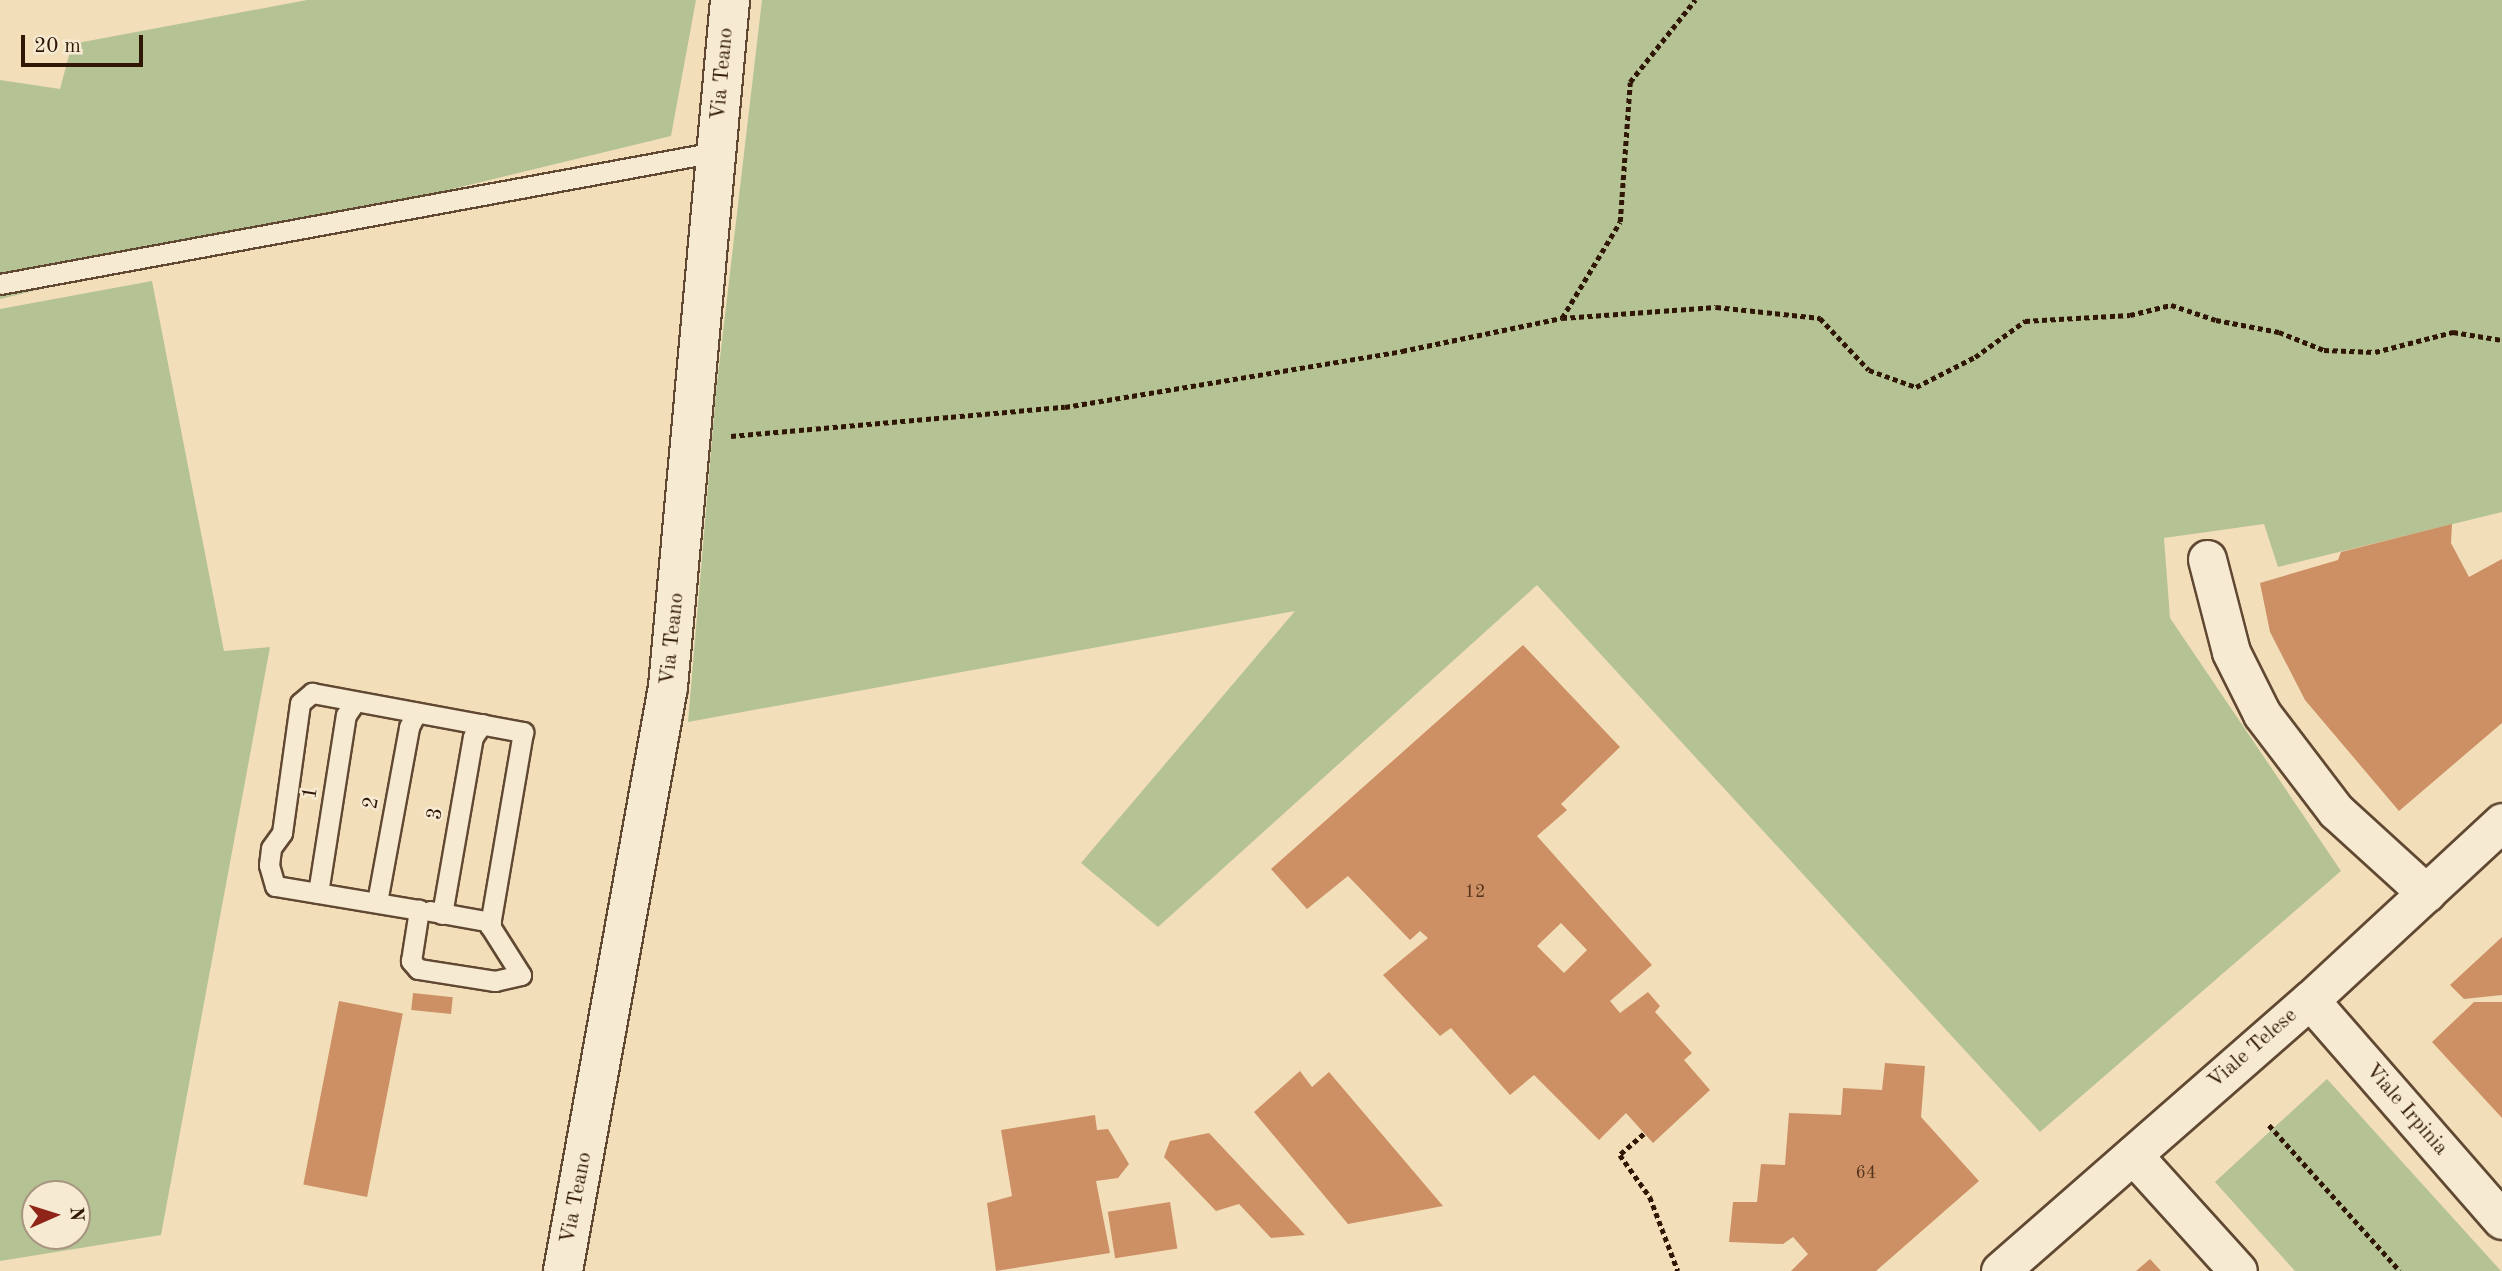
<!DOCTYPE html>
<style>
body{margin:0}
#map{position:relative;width:2502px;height:1271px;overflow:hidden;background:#f3deba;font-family:"Old Standard TT",serif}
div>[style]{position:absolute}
.green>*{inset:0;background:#b5c294}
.building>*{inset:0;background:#cc9064;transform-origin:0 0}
.path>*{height:4.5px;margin-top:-2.25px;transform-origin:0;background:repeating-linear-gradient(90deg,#2f1605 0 5px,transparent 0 8.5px)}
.roads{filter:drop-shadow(2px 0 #604832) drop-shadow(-2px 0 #604832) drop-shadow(0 2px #604832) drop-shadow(0 -2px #604832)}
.lane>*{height:19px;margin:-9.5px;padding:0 9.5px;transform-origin:9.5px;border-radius:9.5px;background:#f7ead2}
.street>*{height:37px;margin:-18.5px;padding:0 18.5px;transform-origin:18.5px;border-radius:18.5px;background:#f7ead2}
.secondary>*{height:38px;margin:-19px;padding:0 19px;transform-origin:19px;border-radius:19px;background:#f7ead2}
span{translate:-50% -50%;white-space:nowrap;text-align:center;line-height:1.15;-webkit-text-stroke:5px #f7ead2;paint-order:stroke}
.number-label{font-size:18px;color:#56341d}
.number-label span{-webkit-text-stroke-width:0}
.street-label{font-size:21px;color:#2f1605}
.north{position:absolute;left:21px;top:1180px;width:70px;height:70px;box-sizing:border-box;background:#f7ead2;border:2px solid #a79580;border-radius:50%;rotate:87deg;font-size:19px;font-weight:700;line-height:28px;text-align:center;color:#2f1605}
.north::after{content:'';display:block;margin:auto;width:24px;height:32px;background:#8f2418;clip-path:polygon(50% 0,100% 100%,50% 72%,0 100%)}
.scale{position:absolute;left:21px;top:35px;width:122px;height:32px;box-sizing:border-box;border:4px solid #2f1605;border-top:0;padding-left:9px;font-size:21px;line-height:24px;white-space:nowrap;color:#2f1605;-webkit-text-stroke:5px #f7ead2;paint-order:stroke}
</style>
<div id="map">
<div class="green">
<i style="clip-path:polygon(307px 0,696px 0,671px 136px,0 299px,0 80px,60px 89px,72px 44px)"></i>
<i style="clip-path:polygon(762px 0,2502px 0,2502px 512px,2278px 567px,2264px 524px,2164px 538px,2170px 618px,2341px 871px,2040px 1132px,1537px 585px,1158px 927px,1081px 863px,1295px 611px,688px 722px,716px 392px)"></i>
<i style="clip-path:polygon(evenodd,152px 281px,224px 651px,270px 647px,161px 1235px,0 1261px,0 309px,152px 281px,35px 1194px,77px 1194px,77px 1236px,35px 1236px,35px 1194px)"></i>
<i style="clip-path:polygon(2327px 1079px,2501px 1271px,2295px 1271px,2215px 1182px)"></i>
</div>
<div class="building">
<i style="clip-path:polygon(2452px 524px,2451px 543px,2469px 577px,2502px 559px,2502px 723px,2399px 811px,2305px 700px,2270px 632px,2260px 583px,2338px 560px,2341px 552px)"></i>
<i style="clip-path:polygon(evenodd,1523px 645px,1620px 747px,1561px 804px,1567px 810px,1537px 836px,1652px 965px,1610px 1001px,1620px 1013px,1648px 992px,1660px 1006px,1655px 1012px,1692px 1053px,1684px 1060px,1710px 1090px,1653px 1143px,1626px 1113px,1599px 1140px,1534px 1075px,1510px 1095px,1451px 1028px,1440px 1036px,1383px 975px,1428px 938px,1420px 931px,1410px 940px,1348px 876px,1307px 909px,1271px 869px,1523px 645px,1561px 923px,1587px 950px,1564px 973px,1537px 946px,1561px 923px)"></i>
<i style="clip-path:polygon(2502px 937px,2502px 995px,2464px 999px,2450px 985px)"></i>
<i style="left:413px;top:993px;width:40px;height:17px;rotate:6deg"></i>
<i style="left:339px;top:1001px;width:65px;height:187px;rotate:11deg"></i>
<i style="clip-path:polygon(2474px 1002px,2502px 1002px,2502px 1118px,2432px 1042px)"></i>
<i style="clip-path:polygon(1885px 1063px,1925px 1066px,1921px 1117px,1979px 1181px,1876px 1271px,1791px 1271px,1808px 1254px,1793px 1237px,1783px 1244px,1729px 1242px,1733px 1202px,1757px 1202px,1761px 1164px,1785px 1165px,1789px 1113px,1841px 1115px,1843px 1088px,1882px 1090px)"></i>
<i style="clip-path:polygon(1300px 1071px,1312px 1087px,1329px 1072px,1443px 1206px,1348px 1224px,1254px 1112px)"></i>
<i style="clip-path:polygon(1095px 1115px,1097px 1130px,1108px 1129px,1129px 1164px,1118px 1178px,1096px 1181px,1110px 1253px,996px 1271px,987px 1203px,1012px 1196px,1001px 1130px)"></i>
<i style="clip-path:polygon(1209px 1133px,1305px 1235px,1271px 1238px,1239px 1204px,1216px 1211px,1164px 1157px,1170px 1141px)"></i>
<i style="left:1170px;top:1202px;width:47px;height:63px;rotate:81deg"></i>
<i style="clip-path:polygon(2150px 1259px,2161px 1271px,2136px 1271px)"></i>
</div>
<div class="path">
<i style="left:1562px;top:318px;width:154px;rotate:-4.1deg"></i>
<i style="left:1716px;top:307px;width:105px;rotate:6deg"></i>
<i style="left:1820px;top:318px;width:71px;rotate:46.7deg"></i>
<i style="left:1869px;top:370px;width:50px;rotate:19.9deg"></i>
<i style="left:1916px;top:387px;width:66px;rotate:-27deg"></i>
<i style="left:1975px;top:357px;width:62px;rotate:-35.8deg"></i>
<i style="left:2025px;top:321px;width:105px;rotate:-3.3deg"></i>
<i style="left:2130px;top:315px;width:42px;rotate:-13.7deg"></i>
<i style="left:2171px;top:305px;width:47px;rotate:18.4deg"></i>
<i style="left:2216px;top:320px;width:64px;rotate:10.8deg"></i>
<i style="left:2279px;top:332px;width:48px;rotate:21.8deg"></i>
<i style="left:2324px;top:350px;width:51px;rotate:2.2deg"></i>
<i style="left:2375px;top:352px;width:81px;rotate:-14.4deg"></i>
<i style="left:2453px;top:332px;width:50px;rotate:9.3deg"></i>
<i style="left:731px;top:436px;width:335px;rotate:-5deg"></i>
<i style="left:1065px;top:407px;width:342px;rotate:-9.4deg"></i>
<i style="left:1402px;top:351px;width:163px;rotate:-11.7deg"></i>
<i style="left:1562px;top:318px;width:112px;rotate:-58.9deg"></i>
<i style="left:1620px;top:222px;width:140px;rotate:-85.9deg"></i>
<i style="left:1630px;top:82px;width:105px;rotate:-51.6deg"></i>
<i style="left:2269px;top:1125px;width:196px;rotate:48.1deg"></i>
<i style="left:1644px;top:1134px;width:32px;rotate:139deg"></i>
<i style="left:1620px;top:1155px;width:52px;rotate:54.5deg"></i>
<i style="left:1650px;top:1197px;width:79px;rotate:69.3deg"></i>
</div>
<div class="roads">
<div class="lane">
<i style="left:0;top:284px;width:728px;rotate:-10.45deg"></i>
<i style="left:312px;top:693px;width:215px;rotate:10.5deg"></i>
<i style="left:523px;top:732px;width:197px;rotate:99.7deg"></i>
<i style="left:490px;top:926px;width:58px;rotate:57.7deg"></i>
<i style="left:521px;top:975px;width:27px;rotate:167deg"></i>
<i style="left:495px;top:981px;width:78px;rotate:-171.1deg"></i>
<i style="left:418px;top:969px;width:11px;rotate:-131deg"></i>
<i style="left:411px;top:961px;width:52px;rotate:-81.1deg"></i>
<i style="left:419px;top:910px;width:146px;rotate:-170.5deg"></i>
<i style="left:275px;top:886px;width:22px;rotate:-106deg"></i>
<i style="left:269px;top:865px;width:17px;rotate:-83deg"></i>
<i style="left:271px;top:848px;width:19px;rotate:-54deg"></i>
<i style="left:282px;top:833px;width:131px;rotate:-82.1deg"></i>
<i style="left:300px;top:703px;width:16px;rotate:-40deg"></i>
<i style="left:318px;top:893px;width:180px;rotate:-81.1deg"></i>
<i style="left:346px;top:715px;width:16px;rotate:-55deg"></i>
<i style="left:377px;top:902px;width:178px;rotate:-79.6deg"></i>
<i style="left:409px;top:727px;width:16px;rotate:-63deg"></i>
<i style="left:430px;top:911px;width:62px;rotate:10.2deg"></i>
<i style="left:442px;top:914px;width:180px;rotate:-80.1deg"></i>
<i style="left:473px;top:737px;width:16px;rotate:-55deg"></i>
</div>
<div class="street">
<i style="left:2207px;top:559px;width:96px;rotate:75.5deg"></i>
<i style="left:2231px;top:652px;width:69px;rotate:63.4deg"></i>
<i style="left:2262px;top:714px;width:122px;rotate:52.7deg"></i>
<i style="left:2336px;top:811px;width:122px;rotate:42.3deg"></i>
<i style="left:2310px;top:1000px;width:292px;rotate:48.9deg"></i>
<i style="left:2133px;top:1155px;width:156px;rotate:47.8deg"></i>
<i style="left:2000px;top:1271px;width:412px;rotate:-41.2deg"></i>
<i style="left:2310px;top:1000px;width:262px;rotate:-42.8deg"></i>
</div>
<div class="secondary">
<i style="left:563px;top:1271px;width:593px;rotate:-79.81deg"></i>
<i style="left:668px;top:687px;width:690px;rotate:-84.84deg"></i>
</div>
</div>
<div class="number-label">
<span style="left:1475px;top:892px">12</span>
<span style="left:1866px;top:1173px">64</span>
</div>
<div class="street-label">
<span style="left:723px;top:74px;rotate:-85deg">Via Teano</span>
<span style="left:673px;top:639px;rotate:-84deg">Via Teano</span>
<span style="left:311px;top:793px;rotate:-81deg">1</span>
<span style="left:372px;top:803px;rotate:-79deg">2</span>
<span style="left:436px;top:814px;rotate:-80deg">3</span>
<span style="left:2253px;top:1049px;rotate:-41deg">Viale Telese</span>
<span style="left:2406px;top:1110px;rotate:49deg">Viale Irpinia</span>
<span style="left:577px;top:1198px;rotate:-79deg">Via Teano</span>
</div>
<div class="north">N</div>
<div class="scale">20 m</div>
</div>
